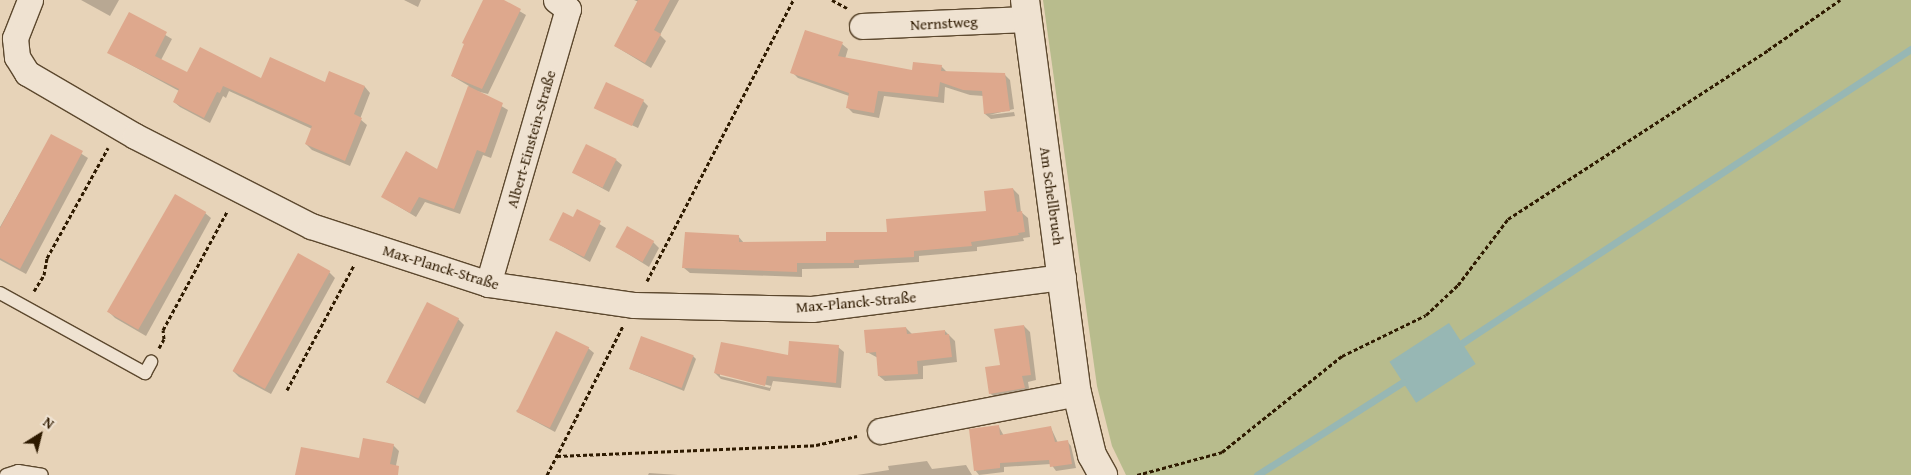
<!DOCTYPE html>
<meta charset="utf-8">
<style>
body{margin:0}
#map{position:relative;width:1911px;height:475px;overflow:hidden;background:#e7d3b8;font-family:"Gentium Book Plus",serif}
div>[style]{position:absolute}
.green>*{inset:0;background:#b8bc8d}
.water>*{inset:0;background:#97b7b4;transform-origin:0 0}
.shadow>*{inset:0;background:#0003}
.stream>*{height:7px;margin:-3.5px;padding:0 3.5px;transform-origin:3.5px;border-radius:3.5px;background:#97b7b4}
.building>*{inset:0;background:#dea88d;transform-origin:0 0}
.path>*{height:3px;margin-top:-1.5px;transform-origin:0;background:repeating-linear-gradient(90deg,#2e1a00 0 4px,transparent 0 6.5px)}
.roads{filter:drop-shadow(1px 0 #5c482e) drop-shadow(-1px 0 #5c482e) drop-shadow(0 1px #5c482e) drop-shadow(0 -1px #5c482e)}
.lane>*{height:12px;margin:-6px;padding:0 6px;transform-origin:6px;border-radius:6px;background:#efe2d1}
.street>*{height:25px;margin:-12.5px;padding:0 12.5px;transform-origin:12.5px;border-radius:12.5px;background:#efe2d1}
.secondary>*{height:28px;margin:-14px;padding:0 14px;transform-origin:14px;border-radius:14px;background:#efe2d1}
span{translate:-50% -50%;white-space:nowrap;text-align:center;line-height:1.15;-webkit-text-stroke:4.5px #efe2d1;paint-order:stroke}
.street-label{font-size:15px;color:#2e1a00}
.north{position:absolute;left:15px;top:410px;width:50px;height:50px;-webkit-text-stroke:4px #efe2d1;paint-order:stroke;rotate:36deg;font-size:14px;font-weight:700;line-height:20px;text-align:center;color:#2e1a00}
.north::after{content:'';display:block;margin:auto;width:18px;height:22px;background:#2e1a00;clip-path:polygon(50% 0,100% 100%,50% 72%,0 100%)}
</style>
<div id="map">
<div class="green">
<i style="clip-path:polygon(1043px 0,1911px 0,1911px 475px,1126px 475px,1112px 446px,1097px 386px)"></i>
</div>
<div class="water">
<i style="left:1449px;top:323px;width:49px;height:71px;rotate:57deg"></i>
</div>
<div class="shadow">
<i style="clip-path:polygon(81px 0,119px 0,110px 16px)"></i>
<i style="clip-path:polygon(404px 0,421px 0,418px 7px)"></i>
<i style="clip-path:polygon(484px 0,501px 0,526px 15px,488px 94px,476px 91px,508px 110px,491px 158px,483px 155px,460px 214px,425px 202px,416px 217px,383px 197px,438px 171px,469px 86px,452px 76px)"></i>
<i style="clip-path:polygon(634px 0,679px 0,660px 35px,666px 41px,651px 68px,615px 46px,639px 2px)"></i>
<i style="clip-path:polygon(130px 14px,172px 39px,161px 60px,188px 74px,325px 84px,330px 73px,365px 87px,370px 93px,360px 119px,367px 125px,350px 166px,312px 150px,306px 144px,312px 129px,229px 91px,226px 98px,223px 96px,210px 123px,180px 107px,174px 102px,179px 91px,109px 53px)"></i>
<i style="clip-path:polygon(806px 31px,842px 44px,848px 49px,845px 59px,913px 71px,941px 66px,947px 72px,1004px 74px,1010px 80px,1014px 109px,989px 115px,1014px 112px,1015px 116px,991px 119px,985px 114px,984px 96px,970px 95px,945px 87px,944px 103px,884px 96px,879px 118px,853px 113px,847px 107px,849px 96px,798px 78px,792px 72px)"></i>
<i style="clip-path:polygon(643px 101px,648px 106px,638px 128px,595px 108px)"></i>
<i style="clip-path:polygon(52px 135px,88px 158px,26px 274px,0 260px,0 227px)"></i>
<i style="clip-path:polygon(616px 160px,622px 165px,609px 192px,574px 173px)"></i>
<i style="clip-path:polygon(1013px 189px,1019px 195px,1021px 212px,1028px 218px,1030px 237px,1023px 238px,1024px 241px,977px 247px,977px 251px,919px 256px,919px 262px,859px 265px,859px 268px,802px 269px,802px 277px,690px 273px,684px 268px,738px 236px,744px 243px,828px 242px,888px 233px,988px 212px)"></i>
<i style="clip-path:polygon(577px 211px,606px 228px,590px 262px,551px 240px,574px 219px)"></i>
<i style="clip-path:polygon(205px 213px,211px 218px,146px 336px,115px 318px,109px 312px)"></i>
<i style="clip-path:polygon(653px 242px,659px 248px,649px 267px,617px 247px)"></i>
<i style="clip-path:polygon(329px 272px,335px 278px,271px 394px,239px 377px,233px 371px)"></i>
<i style="clip-path:polygon(458px 319px,464px 325px,425px 404px,386px 382px)"></i>
<i style="clip-path:polygon(1024px 326px,1030px 332px,1036px 380px,1028px 382px,1030px 394px,996px 399px,990px 393px,1001px 366px)"></i>
<i style="clip-path:polygon(906px 328px,912px 334px,945px 331px,955px 341px,957px 362px,923px 366px,923px 379px,885px 381px,879px 376px,878px 358px,867px 352px)"></i>
<i style="clip-path:polygon(evenodd,838px 347px,844px 352px,841px 388px,773px 381px,770px 391px,721px 379px,715px 373px,838px 347px,720px 373px,771px 386px,770px 388px,720px 376px,720px 373px)"></i>
<i style="clip-path:polygon(588px 348px,594px 353px,555px 432px,516px 411px)"></i>
<i style="clip-path:polygon(693px 356px,696px 359px,684px 391px,630px 369px)"></i>
<i style="clip-path:polygon(999px 427px,1004px 436px,1051px 428px,1058px 443px,1067px 441px,1071px 446px,1076px 468px,1056px 471px,1051px 464px,1004px 467px,1004px 472px,979px 475px,975px 470px)"></i>
<i style="clip-path:polygon(393px 445px,399px 451px,394px 475px,297px 475px,360px 459px)"></i>
<i style="clip-path:polygon(927px 461px,932px 469px,966px 465px,972px 475px,857px 475px,889px 470px,888px 466px)"></i>
<i style="clip-path:polygon(649px 473px,678px 475px,648px 475px)"></i>
</div>
<div class="stream">
<i style="left:1462px;top:343px;width:537px;rotate:-33.22deg"></i>
<i style="left:1257px;top:475px;width:173px;rotate:-32.5deg"></i>
</div>
<div class="building">
<i style="clip-path:polygon(483px 0,504px 0,521px 9px,482px 89px,451px 76px,464px 44px,462px 43px)"></i>
<i style="clip-path:polygon(638px 0,670px 0,654px 30px,661px 34px,645px 63px,614px 46px)"></i>
<i style="clip-path:polygon(129px 12px,167px 32px,155px 56px,187px 72px,200px 47px,261px 78px,270px 57px,325px 82px,329px 71px,365px 86px,354px 114px,362px 118px,345px 161px,305px 144px,312px 126px,223px 86px,220px 93px,217px 92px,204px 118px,173px 102px,179px 89px,107px 53px)"></i>
<i style="clip-path:polygon(805px 30px,843px 42px,838px 56px,912px 70px,913px 62px,942px 65px,941px 71px,1005px 73px,1010px 111px,984px 114px,982px 91px,963px 90px,940px 82px,938px 97px,878px 91px,874px 113px,846px 108px,849px 93px,790px 73px)"></i>
<i style="left:606px;top:82px;width:42px;height:29px;rotate:25deg"></i>
<i style="clip-path:polygon(468px 86px,503px 103px,485px 153px,477px 150px,454px 209px,419px 197px,410px 213px,381px 197px,406px 151px,437px 169px)"></i>
<i style="clip-path:polygon(51px 134px,83px 151px,20px 269px,0 258px,0 228px)"></i>
<i style="left:586px;top:144px;width:34px;height:32px;rotate:26deg"></i>
<i style="clip-path:polygon(1013px 188px,1017px 212px,1022px 211px,1025px 232px,1018px 233px,1019px 235px,971px 242px,972px 246px,914px 251px,914px 257px,854px 260px,854px 263px,797px 263px,797px 272px,682px 268px,685px 232px,739px 235px,739px 242px,826px 241px,826px 232px,887px 232px,886px 219px,986px 211px,984px 191px)"></i>
<i style="left:175px;top:194px;width:36px;height:136px;rotate:30deg"></i>
<i style="clip-path:polygon(577px 209px,601px 221px,584px 257px,549px 240px,563px 212px,573px 217px)"></i>
<i style="left:627px;top:226px;width:31px;height:24px;rotate:29deg"></i>
<i style="left:298px;top:253px;width:37px;height:135px;rotate:29deg"></i>
<i style="left:427px;top:302px;width:36px;height:90px;rotate:27deg"></i>
<i style="clip-path:polygon(1024px 325px,1031px 375px,1022px 376px,1025px 388px,989px 394px,985px 367px,1000px 365px,994px 329px)"></i>
<i style="clip-path:polygon(906px 327px,907px 334px,945px 330px,945px 335px,949px 334px,952px 357px,917px 361px,918px 374px,878px 376px,876px 352px,866px 353px,864px 330px)"></i>
<i style="left:556px;top:331px;width:37px;height:90px;rotate:26deg"></i>
<i style="left:641px;top:336px;width:56px;height:35px;rotate:20deg"></i>
<i style="clip-path:polygon(789px 341px,839px 345px,836px 383px,767px 376px,765px 386px,714px 373px,721px 342px,788px 355px)"></i>
<i style="clip-path:polygon(999px 425px,1000px 435px,1051px 426px,1055px 442px,1068px 440px,1072px 464px,1050px 467px,1049px 460px,1000px 463px,1000px 468px,974px 471px,969px 429px)"></i>
<i style="clip-path:polygon(363px 438px,394px 444px,390px 464px,399px 466px,398px 475px,295px 475px,301px 447px,359px 458px)"></i>
</div>
<div class="path">
<i style="left:832px;top:0;width:17px;rotate:28deg"></i>
<i style="left:647px;top:281px;width:317px;rotate:-62.5deg"></i>
<i style="left:34px;top:291px;width:19px;rotate:-58deg"></i>
<i style="left:44px;top:275px;width:17px;rotate:-80deg"></i>
<i style="left:47px;top:258px;width:126px;rotate:-61deg"></i>
<i style="left:159px;top:348px;width:10px;rotate:-61deg"></i>
<i style="left:164px;top:339px;width:9px;rotate:-96deg"></i>
<i style="left:163px;top:330px;width:136px;rotate:-61.6deg"></i>
<i style="left:287px;top:390px;width:142px;rotate:-61.8deg"></i>
<i style="left:557px;top:456px;width:259px;rotate:-2.4deg"></i>
<i style="left:816px;top:445px;width:42px;rotate:-12.4deg"></i>
<i style="left:547px;top:475px;width:167px;rotate:-63deg"></i>
<i style="left:1137px;top:475px;width:88px;rotate:-15.1deg"></i>
<i style="left:1222px;top:452px;width:154px;rotate:-38.7deg"></i>
<i style="left:1342px;top:356px;width:93px;rotate:-26deg"></i>
<i style="left:1426px;top:315px;width:44px;rotate:-43.2deg"></i>
<i style="left:1458px;top:285px;width:83px;rotate:-52.9deg"></i>
<i style="left:1508px;top:219px;width:310px;rotate:-33deg"></i>
<i style="left:1768px;top:50px;width:88px;rotate:-34.8deg"></i>
</div>
<div class="roads">
<div class="lane">
<i style="left:0;top:293px;width:166px;rotate:28.9deg"></i>
<i style="left:145px;top:373px;width:13px;rotate:-61deg"></i>
<i style="left:6px;top:475px;width:13px;rotate:-18deg"></i>
<i style="left:18px;top:471px;width:24px;rotate:9deg"></i>
</div>
<div class="street">
<i style="left:30px;top:0;width:41px;rotate:111.5deg"></i>
<i style="left:15px;top:38px;width:19px;rotate:84deg"></i>
<i style="left:17px;top:57px;width:19px;rotate:58deg"></i>
<i style="left:27px;top:73px;width:125px;rotate:30.3deg"></i>
<i style="left:135px;top:136px;width:198px;rotate:27.1deg"></i>
<i style="left:311px;top:226px;width:186px;rotate:18.1deg"></i>
<i style="left:488px;top:284px;width:148px;rotate:8.2deg"></i>
<i style="left:634px;top:305px;width:178px;rotate:1.3deg"></i>
<i style="left:812px;top:309px;width:253px;rotate:-7.3deg"></i>
<i style="left:862px;top:26px;width:164px;rotate:-2.4deg"></i>
<i style="left:488px;top:284px;width:286px;rotate:-73.8deg"></i>
<i style="left:568px;top:9px;width:15px;rotate:-143deg"></i>
<i style="left:880px;top:431px;width:201px;rotate:-10.9deg"></i>
</div>
<div class="secondary">
<i style="left:1025px;top:0;width:396px;rotate:82.5deg"></i>
<i style="left:1077px;top:393px;width:64px;rotate:76.4deg"></i>
<i style="left:1092px;top:455px;width:23px;rotate:61deg"></i>
</div>
</div>
<div class="street-label">
<span style="left:944px;top:23px;rotate:-3deg">Nernstweg</span>
<span style="left:531px;top:139px;rotate:-74deg">Albert-Einstein-Straße</span>
<span style="left:1052px;top:196px;rotate:82deg">Am Schellbruch</span>
<span style="left:441px;top:267px;rotate:17deg">Max-Planck-Straße</span>
<span style="left:856px;top:302px;rotate:-5deg">Max-Planck-Straße</span>
</div>
<div class="north">N</div>
</div>
